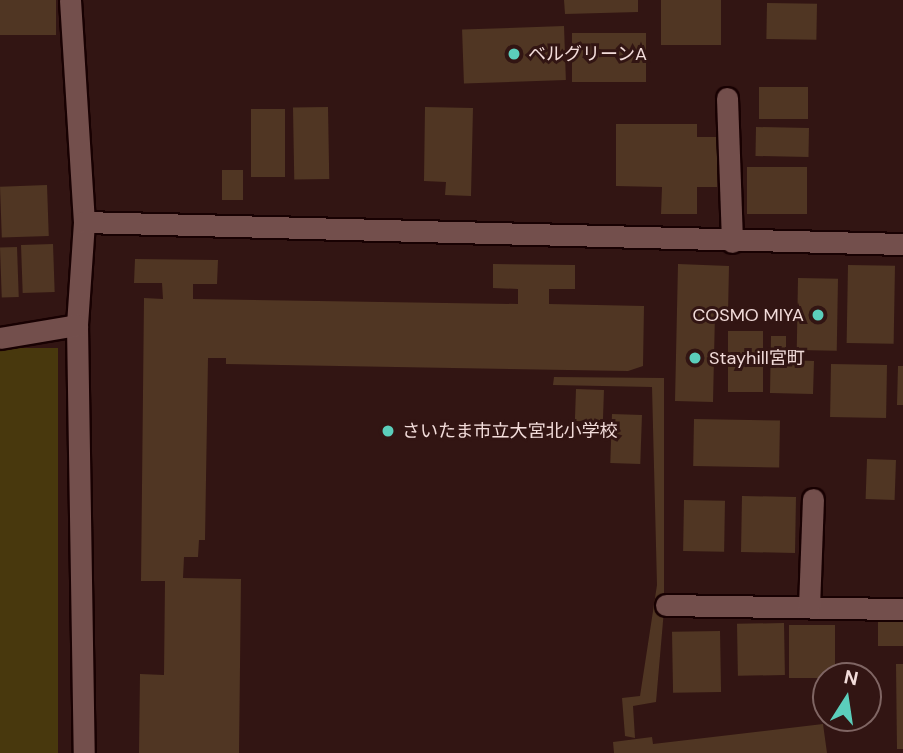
<!DOCTYPE html>
<meta charset="utf-8">
<style>
body{margin:0}
#map{position:relative;width:903px;height:753px;overflow:hidden;background:#321513;font-family:"DM Sans","Noto Sans JP",sans-serif}
div>[style]{position:absolute}
.green>*{inset:0;background:#48380d;transform-origin:0 0}
.building>*{inset:0;background:#503623;transform-origin:0 0}
.roads{filter:drop-shadow(2px 0 #180102) drop-shadow(-2px 0 #180102) drop-shadow(0 2px #180102) drop-shadow(0 -2px #180102)}
.minor>*{height:21px;margin:-10.5px;padding:0 10.5px;transform-origin:10.5px;border-radius:10.5px;background:#734f4c}
.dots>*{width:19px;height:19px;translate:-50% -50%;box-sizing:border-box;border:4px solid #321513;border-radius:50%}
span{translate:-50% -50%;white-space:nowrap;text-align:center;line-height:1.15;-webkit-text-stroke:6px #321513;paint-order:stroke}
.poi-label{font-size:18px;color:#f2dcda}
.left{translate:0 -50%;text-align:left}
.right{translate:-100% -50%;text-align:right}
.north{position:absolute;left:812px;top:662px;width:70px;height:70px;box-sizing:border-box;background:#321513;border:2px solid #7f6563;border-radius:50%;rotate:12deg;font-size:19px;font-weight:700;line-height:28px;text-align:center;color:#f2dcda}
.north::after{content:'';display:block;margin:auto;width:24px;height:32px;background:#5bcebb;clip-path:polygon(50% 0,100% 100%,50% 72%,0 100%)}
</style>
<div id="map">
<div class="green">
<i style="left:58px;top:348px;width:405px;height:59px;rotate:90deg"></i>
</div>
<div class="building">
<i style="left:0;top:0;width:56px;height:35px"></i>
<i style="clip-path:polygon(564px 0,638px 0,638px 12px,565px 14px)"></i>
<i style="left:661px;top:0;width:60px;height:45px"></i>
<i style="left:767px;top:3px;width:50px;height:36px;rotate:1deg"></i>
<i style="left:564px;top:26px;width:54px;height:102px;rotate:88deg"></i>
<i style="left:572px;top:33px;width:74px;height:49px"></i>
<i style="left:759px;top:87px;width:49px;height:32px"></i>
<i style="left:328px;top:107px;width:72px;height:35px;rotate:89deg"></i>
<i style="clip-path:polygon(425px 107px,473px 108px,471px 196px,445px 195px,446px 182px,424px 181px)"></i>
<i style="left:251px;top:109px;width:34px;height:68px"></i>
<i style="clip-path:polygon(616px 124px,697px 124px,697px 137px,718px 137px,717px 187px,697px 187px,697px 214px,661px 214px,662px 187px,616px 186px)"></i>
<i style="left:756px;top:127px;width:53px;height:29px;rotate:1deg"></i>
<i style="left:747px;top:167px;width:60px;height:47px"></i>
<i style="left:222px;top:170px;width:21px;height:30px"></i>
<i style="left:47px;top:185px;width:51px;height:47px;rotate:88deg"></i>
<i style="left:53px;top:244px;width:48px;height:32px;rotate:88deg"></i>
<i style="left:17px;top:247px;width:50px;height:17px;rotate:88deg"></i>
<i style="clip-path:polygon(135px 259px,218px 260px,217px 284px,193px 284px,193px 299px,518px 304px,518px 289px,493px 288px,493px 264px,575px 265px,575px 289px,549px 289px,549px 304px,644px 306px,643px 366px,628px 371px,226px 364px,226px 358px,208px 358px,205px 540px,199px 540px,198px 557px,184px 557px,183px 578px,241px 579px,239px 753px,139px 753px,140px 674px,164px 675px,165px 581px,141px 581px,144px 298px,163px 299px,162px 283px,134px 283px)"></i>
<i style="clip-path:polygon(678px 264px,729px 266px,728px 314px,715px 313px,713px 402px,675px 401px)"></i>
<i style="left:848px;top:265px;width:47px;height:78px;rotate:1deg"></i>
<i style="left:798px;top:278px;width:40px;height:72px;rotate:1deg"></i>
<i style="left:728px;top:331px;width:35px;height:61px"></i>
<i style="clip-path:polygon(771px 336px,786px 336px,786px 360px,814px 361px,813px 394px,770px 393px)"></i>
<i style="left:831px;top:364px;width:56px;height:53px;rotate:1deg"></i>
<i style="clip-path:polygon(898px 366px,903px 366px,903px 405px,897px 405px)"></i>
<i style="clip-path:polygon(554px 377px,664px 378px,664px 610px,656px 702px,633px 706px,635px 738px,625px 736px,622px 698px,640px 696px,657px 585px,652px 387px,553px 385px)"></i>
<i style="left:576px;top:389px;width:28px;height:32px;rotate:2deg"></i>
<i style="left:612px;top:414px;width:30px;height:49px;rotate:2deg"></i>
<i style="left:694px;top:419px;width:86px;height:47px;rotate:1deg"></i>
<i style="left:867px;top:459px;width:29px;height:40px;rotate:2deg"></i>
<i style="left:742px;top:496px;width:54px;height:56px;rotate:1deg"></i>
<i style="left:684px;top:500px;width:41px;height:51px;rotate:1deg"></i>
<i style="left:878px;top:622px;width:25px;height:24px"></i>
<i style="left:784px;top:623px;width:52px;height:47px;rotate:89deg"></i>
<i style="left:789px;top:625px;width:46px;height:53px"></i>
<i style="left:720px;top:631px;width:61px;height:48px;rotate:89deg"></i>
<i style="clip-path:polygon(896px 664px,903px 664px,903px 749px,897px 749px)"></i>
<i style="clip-path:polygon(823px 724px,827px 753px,614px 753px,613px 742px,652px 737px,653px 744px)"></i>
</div>
<div class="roads">
<div class="minor">
<i style="left:70px;top:0;width:222px;rotate:86.4deg"></i>
<i style="left:84px;top:222px;width:103px;rotate:93.9deg"></i>
<i style="left:77px;top:325px;width:428px;rotate:89.1deg"></i>
<i style="left:727px;top:98px;width:144px;rotate:88deg"></i>
<i style="left:84px;top:222px;width:819px;rotate:1.54deg"></i>
<i style="left:0;top:338px;width:78px;rotate:-9.6deg"></i>
<i style="left:666px;top:605px;width:237px;rotate:1deg"></i>
<i style="left:809px;top:607px;width:108px;rotate:-87.9deg"></i>
</div>
</div>
<div class="dots">
<i style="left:514px;top:54px;background:#5bcebb"></i>
<i style="left:818px;top:315px;background:#5bcebb"></i>
<i style="left:695px;top:358px;background:#5bcebb"></i>
<i style="left:388px;top:431px;background:#5bcebb"></i>
</div>
<div class="poi-label">
<span class="left" style="left:528px;top:54px">ベルグリーンA</span>
<span class="right" style="left:804px;top:315px">COSMO MIYA</span>
<span class="left" style="left:709px;top:358px">Stayhill宮町</span>
<span class="left" style="left:402px;top:431px">さいたま市立大宮北小学校</span>
</div>
<div class="north">N</div>
</div>
